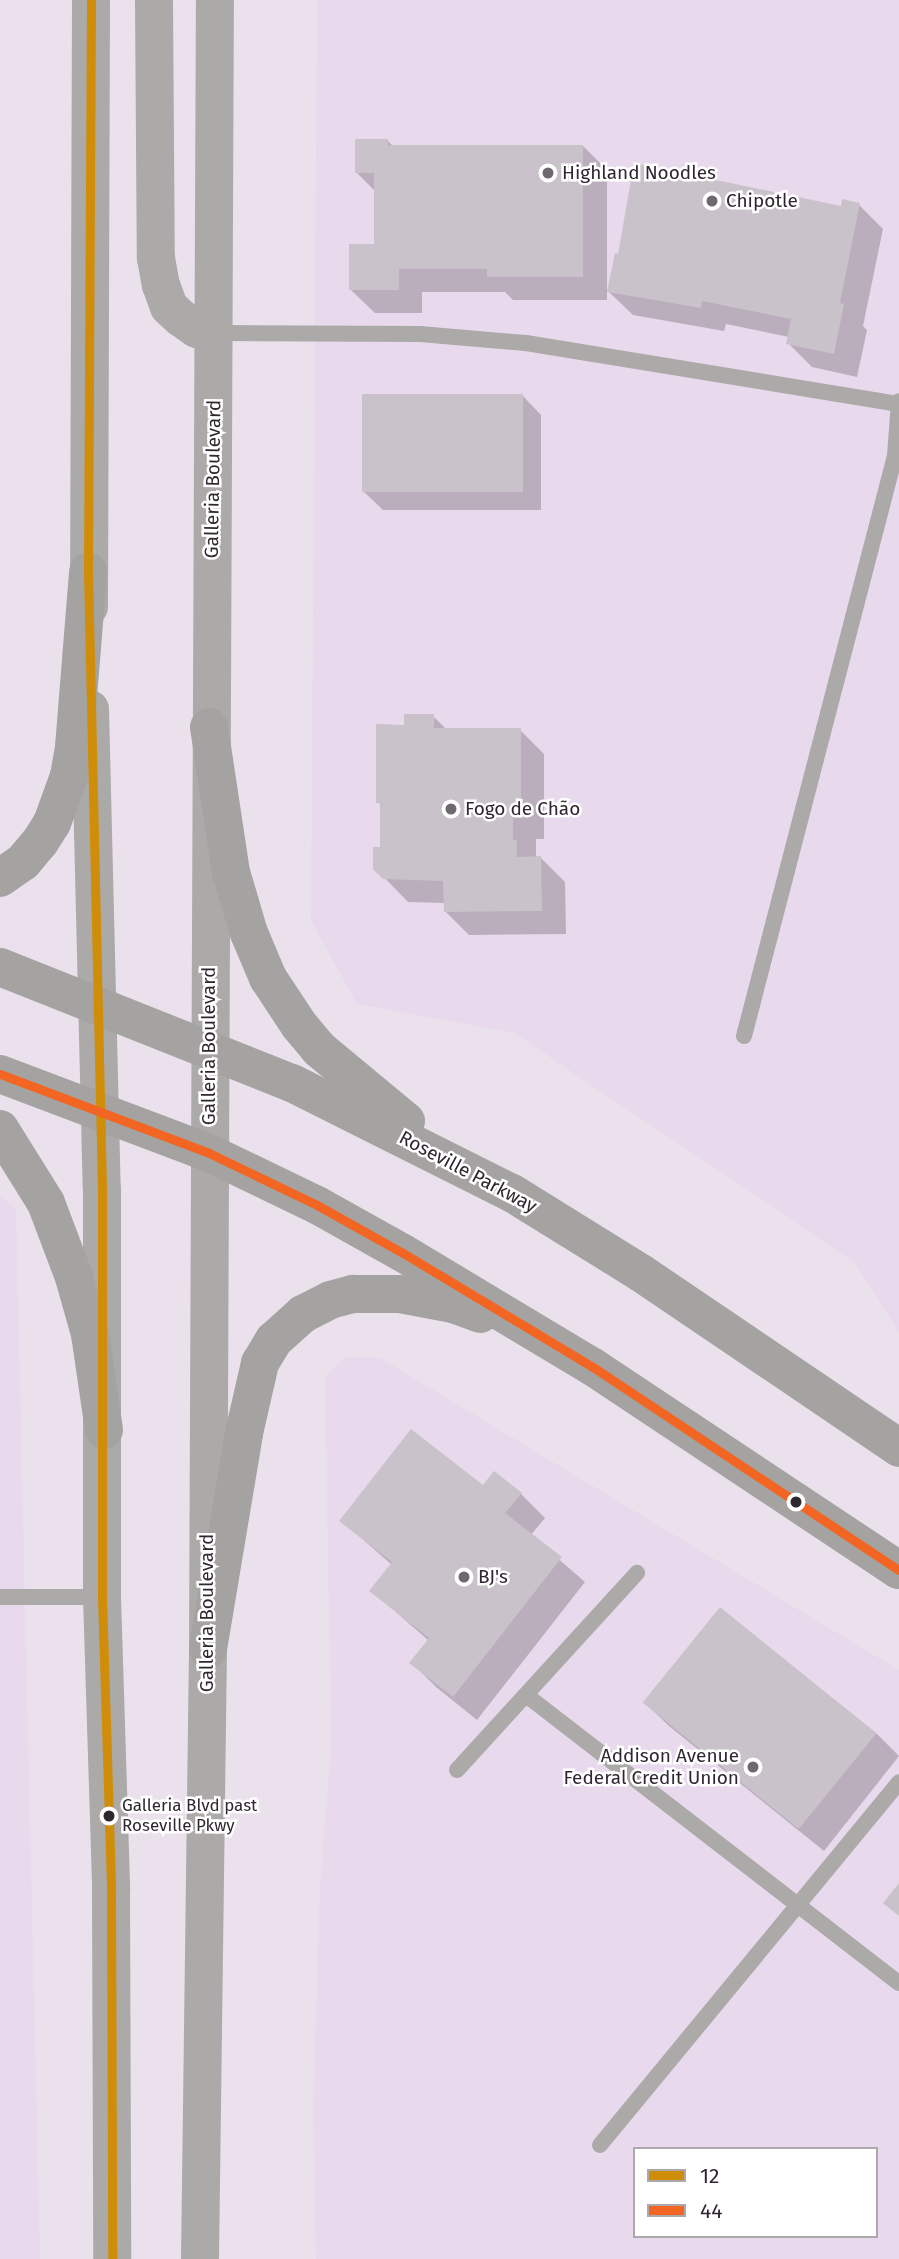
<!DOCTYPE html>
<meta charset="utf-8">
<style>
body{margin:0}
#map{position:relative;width:899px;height:2259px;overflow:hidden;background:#eae1ec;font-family:"Fira Sans",sans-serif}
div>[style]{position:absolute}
.built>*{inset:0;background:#e9d9ec}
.shadow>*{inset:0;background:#0003}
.building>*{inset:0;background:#c9c2ca;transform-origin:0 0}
.lane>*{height:16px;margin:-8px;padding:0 8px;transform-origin:8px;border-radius:8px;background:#abaaa9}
.secondary>*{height:38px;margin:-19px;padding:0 19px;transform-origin:19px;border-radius:19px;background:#abaaa9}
.primary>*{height:38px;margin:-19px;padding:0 19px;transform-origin:19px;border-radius:19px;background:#a4a3a1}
.bus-1>*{height:9px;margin:-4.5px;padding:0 4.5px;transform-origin:4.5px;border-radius:4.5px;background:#cf8d09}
.bus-2>*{height:9px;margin:-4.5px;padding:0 4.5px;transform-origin:4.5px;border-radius:4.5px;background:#f26522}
.dots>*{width:19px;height:19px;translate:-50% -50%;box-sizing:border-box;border:4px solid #fff;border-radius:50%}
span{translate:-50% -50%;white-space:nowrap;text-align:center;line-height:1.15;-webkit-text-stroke:5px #fff;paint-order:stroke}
.bus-label{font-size:17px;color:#2e272f}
.left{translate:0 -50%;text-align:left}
.poi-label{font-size:19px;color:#2e272f}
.right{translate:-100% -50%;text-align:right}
.street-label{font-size:19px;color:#2e272f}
.legend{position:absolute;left:633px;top:2147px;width:245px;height:91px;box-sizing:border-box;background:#fff;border:2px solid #aba9ac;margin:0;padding:9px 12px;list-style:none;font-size:21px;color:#2e272f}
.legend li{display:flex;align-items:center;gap:14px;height:35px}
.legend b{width:35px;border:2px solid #aba9ac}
</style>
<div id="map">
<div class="built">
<i style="clip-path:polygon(317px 0,899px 0,899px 1332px,854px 1262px,514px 1033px,357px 1004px,311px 921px)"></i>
<i style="clip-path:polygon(0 1195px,16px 1210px,40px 2259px,0 2259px)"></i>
<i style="clip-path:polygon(evenodd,346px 1357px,380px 1358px,899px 1670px,899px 2259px,316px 2259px,313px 2110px,320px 1887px,331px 1743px,325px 1376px,346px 1357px,635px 2149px,876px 2149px,876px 2236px,635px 2236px,635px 2149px)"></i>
</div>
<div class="shadow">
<i style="clip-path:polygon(388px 141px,393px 146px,583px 146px,607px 170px,607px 300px,513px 300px,505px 292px,422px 292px,422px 313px,375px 313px,351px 290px,376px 245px,376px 192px,357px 173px)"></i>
<i style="clip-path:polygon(670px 172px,676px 177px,843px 208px,859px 205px,883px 229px,863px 326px,867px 330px,857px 377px,812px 367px,788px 343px,789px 337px,726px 324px,724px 331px,633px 315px,609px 292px,619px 256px)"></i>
<i style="clip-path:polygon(522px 395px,541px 415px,541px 510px,383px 510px,363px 491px)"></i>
<i style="clip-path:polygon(433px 716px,447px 730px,520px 730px,544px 754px,544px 839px,536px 839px,536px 858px,541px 858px,565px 882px,566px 934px,469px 935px,445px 911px,445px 903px,408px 902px,375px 868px,381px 849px,382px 806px,378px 802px,406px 727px)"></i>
<i style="clip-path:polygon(484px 1487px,521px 1494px,545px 1518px,531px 1535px,585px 1582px,477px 1720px,436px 1687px,412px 1663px,429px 1641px,372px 1591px,392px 1565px,342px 1521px)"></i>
<i style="clip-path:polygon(721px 1609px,876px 1733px,899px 1756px,824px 1851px,669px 1726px,645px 1703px)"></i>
</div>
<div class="building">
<i style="clip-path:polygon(355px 139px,388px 139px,388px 145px,583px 145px,583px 277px,487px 277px,487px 269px,399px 269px,399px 290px,349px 290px,349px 244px,374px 244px,374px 173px,355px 173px)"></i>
<i style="clip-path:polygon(634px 163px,671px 170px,670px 175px,686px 178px,687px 174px,841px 206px,842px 199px,860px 203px,840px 303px,844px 304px,834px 354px,786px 344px,791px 319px,702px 301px,701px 308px,607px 292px,615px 253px,618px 254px)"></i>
<i style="left:362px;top:394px;width:161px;height:98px"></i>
<i style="clip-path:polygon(404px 714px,434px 714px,434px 728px,521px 728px,521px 816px,513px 816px,513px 840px,517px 840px,517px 857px,541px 856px,542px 911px,444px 912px,443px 881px,383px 879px,373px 869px,373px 847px,380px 847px,380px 803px,376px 803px,376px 724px,404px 725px)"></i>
<i style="clip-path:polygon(411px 1429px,483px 1485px,494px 1471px,522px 1493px,505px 1513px,562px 1557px,453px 1697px,409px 1663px,429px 1638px,369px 1591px,392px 1562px,339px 1521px)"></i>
<i style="left:720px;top:1607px;width:201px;height:123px;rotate:39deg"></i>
<i style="clip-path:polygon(899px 1883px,899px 1916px,883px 1903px)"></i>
</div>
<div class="lane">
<i style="left:215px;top:333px;width:205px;rotate:0.3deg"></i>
<i style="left:420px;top:334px;width:106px;rotate:4.9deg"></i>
<i style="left:526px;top:343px;width:378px;rotate:9.3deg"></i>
<i style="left:744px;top:1036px;width:599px;rotate:-75.41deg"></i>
<i style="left:895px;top:456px;width:55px;rotate:-85.8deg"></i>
<i style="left:0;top:1597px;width:102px"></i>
<i style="left:526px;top:1695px;width:471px;rotate:37.7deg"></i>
<i style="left:457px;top:1770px;width:267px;rotate:-47.6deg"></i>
<i style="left:600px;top:2145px;width:470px;rotate:-50.5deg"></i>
</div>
<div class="secondary">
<i style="left:154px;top:0;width:258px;rotate:89.6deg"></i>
<i style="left:156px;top:258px;width:27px;rotate:80deg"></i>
<i style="left:161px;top:285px;width:23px;rotate:70deg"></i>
<i style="left:169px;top:307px;width:16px;rotate:43deg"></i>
<i style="left:181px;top:318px;width:19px;rotate:35deg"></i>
<i style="left:197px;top:329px;width:18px;rotate:13deg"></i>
<i style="left:89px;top:607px;width:607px;rotate:-89.81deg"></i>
<i style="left:90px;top:709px;width:480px;rotate:88.6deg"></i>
<i style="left:102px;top:1189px;width:408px;rotate:90deg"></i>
<i style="left:102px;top:1597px;width:294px;rotate:88.2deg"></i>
<i style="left:111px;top:1891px;width:368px;rotate:89.8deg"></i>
<i style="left:200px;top:2259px;width:610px;rotate:-89.25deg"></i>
<i style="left:208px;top:1649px;width:1649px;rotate:-89.76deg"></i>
</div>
<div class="primary">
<i style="left:209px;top:727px;width:147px;rotate:81.4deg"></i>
<i style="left:231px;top:872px;width:64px;rotate:73.6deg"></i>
<i style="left:249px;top:933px;width:49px;rotate:67.1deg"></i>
<i style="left:268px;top:978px;width:56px;rotate:56.6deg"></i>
<i style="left:299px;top:1025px;width:31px;rotate:50deg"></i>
<i style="left:319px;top:1049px;width:113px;rotate:39.6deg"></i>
<i style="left:0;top:878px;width:28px;rotate:-35deg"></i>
<i style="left:23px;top:862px;width:26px;rotate:-50deg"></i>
<i style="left:40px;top:842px;width:22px;rotate:-58deg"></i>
<i style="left:52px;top:823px;width:50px;rotate:-70.1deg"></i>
<i style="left:69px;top:776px;width:29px;rotate:-80deg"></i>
<i style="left:74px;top:747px;width:176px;rotate:-85.4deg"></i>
<i style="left:0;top:967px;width:314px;rotate:21.7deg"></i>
<i style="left:292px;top:1083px;width:246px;rotate:26.6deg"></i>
<i style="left:512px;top:1193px;width:152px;rotate:31.8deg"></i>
<i style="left:641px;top:1273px;width:312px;rotate:34.1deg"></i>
<i style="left:0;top:1074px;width:223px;rotate:20.7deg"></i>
<i style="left:209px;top:1153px;width:120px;rotate:25.7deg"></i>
<i style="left:317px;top:1205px;width:98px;rotate:29.2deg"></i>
<i style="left:403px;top:1253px;width:222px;rotate:31deg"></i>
<i style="left:593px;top:1367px;width:367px;rotate:33.6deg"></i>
<i style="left:0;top:1129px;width:87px;rotate:58.1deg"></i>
<i style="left:46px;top:1203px;width:79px;rotate:69.3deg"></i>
<i style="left:74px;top:1277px;width:59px;rotate:74.3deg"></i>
<i style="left:90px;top:1334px;width:97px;rotate:81.7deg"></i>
<i style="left:208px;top:1649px;width:219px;rotate:-80.5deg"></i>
<i style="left:244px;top:1433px;width:72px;rotate:-77.1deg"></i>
<i style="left:260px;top:1363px;width:27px;rotate:-59deg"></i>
<i style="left:274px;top:1340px;width:39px;rotate:-42deg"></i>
<i style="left:303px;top:1314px;width:30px;rotate:-27deg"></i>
<i style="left:330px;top:1300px;width:24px;rotate:-15deg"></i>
<i style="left:353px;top:1294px;width:47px"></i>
<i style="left:400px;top:1294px;width:54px;rotate:10.7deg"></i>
<i style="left:453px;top:1304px;width:29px;rotate:20deg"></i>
</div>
<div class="bus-1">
<i style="left:91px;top:0;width:572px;rotate:90.3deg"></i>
<i style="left:88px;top:572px;width:617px;rotate:88.7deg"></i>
<i style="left:102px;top:1189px;width:408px;rotate:90deg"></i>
<i style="left:102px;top:1597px;width:294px;rotate:88.2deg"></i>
<i style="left:111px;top:1891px;width:368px;rotate:89.8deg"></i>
</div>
<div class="bus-2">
<i style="left:0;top:1074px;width:223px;rotate:20.7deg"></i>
<i style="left:209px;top:1153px;width:120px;rotate:25.7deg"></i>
<i style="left:317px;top:1205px;width:98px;rotate:29.2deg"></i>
<i style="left:403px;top:1253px;width:222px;rotate:31deg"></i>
<i style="left:593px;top:1367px;width:367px;rotate:33.6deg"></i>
</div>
<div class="dots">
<i style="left:548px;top:173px;background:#706871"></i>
<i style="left:712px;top:201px;background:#706871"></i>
<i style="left:451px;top:809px;background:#706871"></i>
<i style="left:796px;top:1502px;background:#2e272f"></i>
<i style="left:464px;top:1577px;background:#706871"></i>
<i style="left:753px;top:1767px;background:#706871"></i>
<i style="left:109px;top:1816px;background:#2e272f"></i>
</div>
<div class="bus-label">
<span class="left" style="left:122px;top:1816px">Galleria Blvd past<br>Roseville Pkwy</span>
</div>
<div class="poi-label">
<span class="left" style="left:562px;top:173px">Highland Noodles</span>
<span class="left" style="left:726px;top:201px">Chipotle</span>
<span class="left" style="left:465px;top:809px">Fogo de Chão</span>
<span class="left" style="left:478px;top:1577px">BJ's</span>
<span class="right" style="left:739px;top:1767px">Addison Avenue<br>Federal Credit Union</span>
</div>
<div class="street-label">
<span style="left:213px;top:479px;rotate:-89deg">Galleria Boulevard</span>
<span style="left:209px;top:1046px;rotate:-90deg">Galleria Boulevard</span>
<span style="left:468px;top:1172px;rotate:28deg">Roseville Parkway</span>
<span style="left:207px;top:1613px;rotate:-90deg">Galleria Boulevard</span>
</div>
<ul class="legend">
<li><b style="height:9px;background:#cf8d09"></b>12</li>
<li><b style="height:9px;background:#f26522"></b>44</li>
</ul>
</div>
